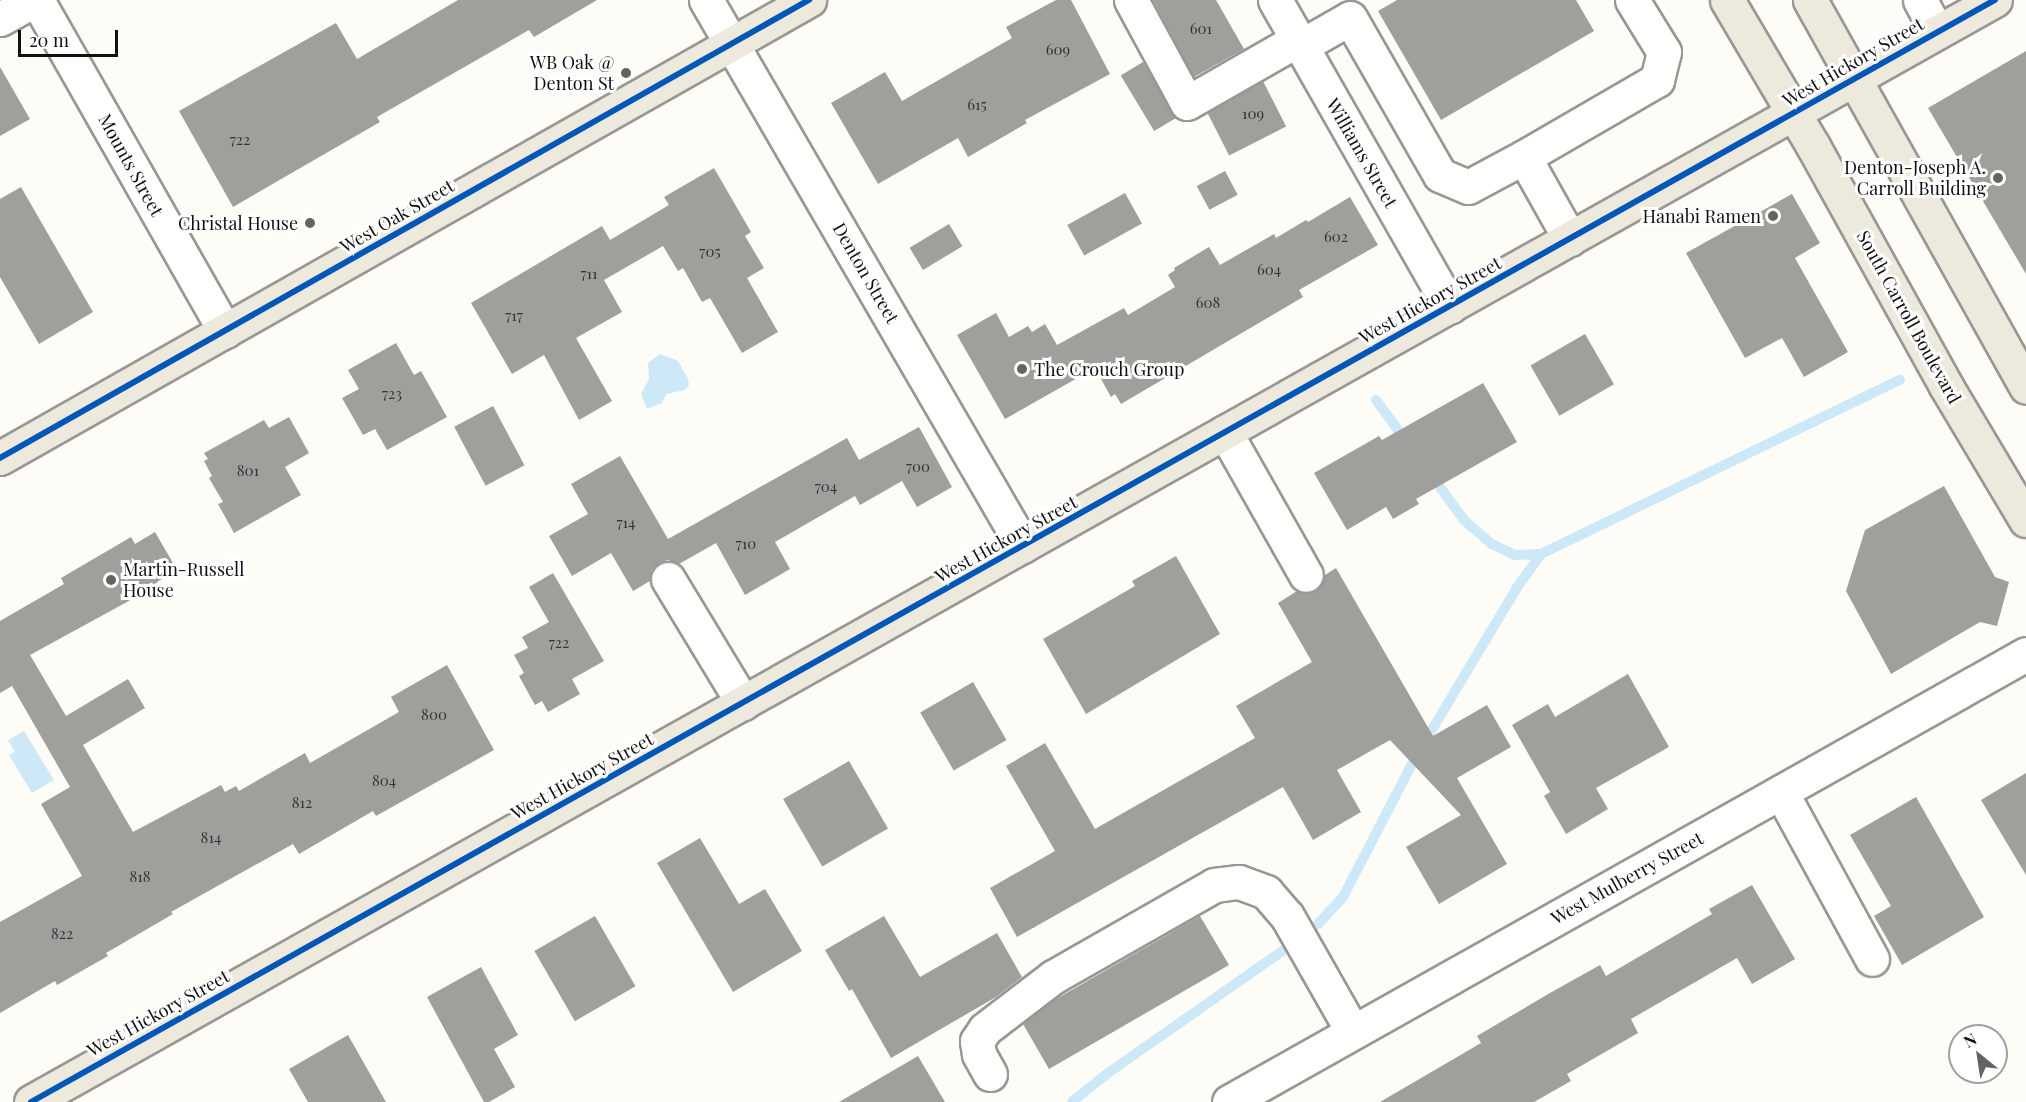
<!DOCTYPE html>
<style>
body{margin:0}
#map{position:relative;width:2026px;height:1102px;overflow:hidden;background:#fdfcf7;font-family:"Playfair Display",serif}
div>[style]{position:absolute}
.water>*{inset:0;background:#cde8f7}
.stream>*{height:10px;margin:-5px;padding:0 5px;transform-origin:5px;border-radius:5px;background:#cde8f7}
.building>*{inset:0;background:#a19f9c;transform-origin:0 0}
.roads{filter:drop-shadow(2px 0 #979795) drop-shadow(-2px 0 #979795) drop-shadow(0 2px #979795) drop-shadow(0 -2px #979795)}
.minor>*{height:33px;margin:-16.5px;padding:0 16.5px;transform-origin:16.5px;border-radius:16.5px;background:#fffffe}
.major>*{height:33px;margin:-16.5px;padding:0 16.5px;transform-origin:16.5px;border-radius:16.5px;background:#ede9dc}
.cycleway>*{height:6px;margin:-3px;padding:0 3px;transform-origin:3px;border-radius:3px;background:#0057b8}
.dots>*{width:16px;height:16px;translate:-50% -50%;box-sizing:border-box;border:3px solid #fff;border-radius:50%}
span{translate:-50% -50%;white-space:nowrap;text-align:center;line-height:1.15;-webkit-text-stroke:6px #fff;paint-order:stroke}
.number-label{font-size:15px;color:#353434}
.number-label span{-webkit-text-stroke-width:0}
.street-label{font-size:18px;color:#111}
.poi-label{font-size:18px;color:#111}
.right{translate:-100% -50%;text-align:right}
.left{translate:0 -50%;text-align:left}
.north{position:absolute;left:1948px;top:1024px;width:60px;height:60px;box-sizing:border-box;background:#fff;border:2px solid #a0a0a0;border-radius:50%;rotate:330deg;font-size:16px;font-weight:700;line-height:24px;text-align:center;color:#111}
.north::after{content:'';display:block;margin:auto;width:21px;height:27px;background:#646362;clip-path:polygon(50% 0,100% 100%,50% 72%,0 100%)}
.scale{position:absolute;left:18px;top:30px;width:100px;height:27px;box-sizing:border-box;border:3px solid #111;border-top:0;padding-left:8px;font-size:18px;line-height:21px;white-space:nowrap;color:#111;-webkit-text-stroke:4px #fff;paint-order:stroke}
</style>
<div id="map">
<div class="water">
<i style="clip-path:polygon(660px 354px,678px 361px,688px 379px,689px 385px,685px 390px,666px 394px,662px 403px,647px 409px,641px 394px,649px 379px,648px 363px)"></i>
<i style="clip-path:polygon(24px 731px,54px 780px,32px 793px,9px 755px,15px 752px,8px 740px)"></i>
</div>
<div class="stream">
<i style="left:1376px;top:400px;width:51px;rotate:53.8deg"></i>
<i style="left:1431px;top:475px;width:56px;rotate:53.7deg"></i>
<i style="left:1464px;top:520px;width:37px;rotate:41deg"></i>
<i style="left:1492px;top:544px;width:25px;rotate:26deg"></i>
<i style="left:1515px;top:555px;width:26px;rotate:-2deg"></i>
<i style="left:1541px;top:554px;width:399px;rotate:-25.9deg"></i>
<i style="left:1318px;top:924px;width:37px;rotate:-47deg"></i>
<i style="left:1343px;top:897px;width:157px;rotate:-62.6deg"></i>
<i style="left:1415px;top:758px;width:197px;rotate:-59.1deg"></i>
<i style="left:1516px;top:589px;width:43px;rotate:-54.5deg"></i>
<i style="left:1072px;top:1102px;width:46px;rotate:-38.9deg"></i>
<i style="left:1108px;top:1073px;width:216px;rotate:-35deg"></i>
</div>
<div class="building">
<i style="clip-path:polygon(458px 0,597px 0,534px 37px,529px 30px,377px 117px,380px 122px,233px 207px,179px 111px,336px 23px,357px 59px)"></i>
<i style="clip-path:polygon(1056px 0,1071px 0,1110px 74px,1025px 120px,1027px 123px,968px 157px,958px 138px,878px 184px,831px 103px,885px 72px,902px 101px,1012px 38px,1006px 27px)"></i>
<i style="clip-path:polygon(1153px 0,1216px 0,1244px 49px,1194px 77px)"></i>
<i style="clip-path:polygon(1397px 0,1576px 0,1594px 31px,1441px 120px,1378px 11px)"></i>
<i style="clip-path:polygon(2026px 51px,2026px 274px,1928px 108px)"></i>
<i style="left:1143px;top:62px;width:65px;height:26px;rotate:59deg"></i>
<i style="clip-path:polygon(0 67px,30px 119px,0 136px)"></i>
<i style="left:1263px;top:81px;width:51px;height:64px;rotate:63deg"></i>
<i style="clip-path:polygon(714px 168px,751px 232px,745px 236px,764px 268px,747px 278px,778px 332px,742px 353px,710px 298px,702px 302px,683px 268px,678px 271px,663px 246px,604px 280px,622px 312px,576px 338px,612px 401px,579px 420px,544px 355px,512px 374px,471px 303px,602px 226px,610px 240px,669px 205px,664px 197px)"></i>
<i style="left:1225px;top:171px;width:27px;height:32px;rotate:62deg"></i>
<i style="clip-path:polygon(21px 187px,93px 312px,39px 344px,0 277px,0 199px)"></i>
<i style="left:1125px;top:193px;width:35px;height:66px;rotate:61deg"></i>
<i style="clip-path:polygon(1792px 194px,1820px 243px,1795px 258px,1848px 352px,1804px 377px,1782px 338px,1745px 358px,1686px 253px)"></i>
<i style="clip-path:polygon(1350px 197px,1378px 245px,1299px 290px,1303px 297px,1121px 404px,1115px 394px,1111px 397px,1095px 368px,1005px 419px,957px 335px,996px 313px,1009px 337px,1028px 326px,1032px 332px,1045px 324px,1057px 345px,1124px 308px,1128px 315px,1175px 287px,1168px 275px,1175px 270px,1174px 268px,1209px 247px,1220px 265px,1274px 234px,1276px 238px,1306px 220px,1308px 222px)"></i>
<i style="left:949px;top:224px;width:26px;height:46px;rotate:59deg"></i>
<i style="left:1585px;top:334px;width:58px;height:63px;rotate:60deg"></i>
<i style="clip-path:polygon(396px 343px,414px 375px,421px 371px,447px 417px,387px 450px,375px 429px,363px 435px,342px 398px,359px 389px,348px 370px)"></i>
<i style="clip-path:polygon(1483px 383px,1517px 442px,1416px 499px,1419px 504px,1393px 519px,1386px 507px,1347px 530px,1314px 473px,1379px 436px,1382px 440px)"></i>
<i style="left:493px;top:406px;width:67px;height:44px;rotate:62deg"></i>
<i style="clip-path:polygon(289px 417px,309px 453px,285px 467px,301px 495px,234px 533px,218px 504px,223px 502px,209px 478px,212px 476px,204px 461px,208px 459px,204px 453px,264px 420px,269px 428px)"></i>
<i style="clip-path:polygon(919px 427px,952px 487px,917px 507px,902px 481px,860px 505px,855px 496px,775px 542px,790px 569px,745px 595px,716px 543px,679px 564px,668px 560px,659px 563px,651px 571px,650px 581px,633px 591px,611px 553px,572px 576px,549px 536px,588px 514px,571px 484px,620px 456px,668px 539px,847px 438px,859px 460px)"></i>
<i style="clip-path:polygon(1944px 486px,1995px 577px,2009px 582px,1997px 626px,1980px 622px,1891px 674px,1846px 591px,1865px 530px)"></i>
<i style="clip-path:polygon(155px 532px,177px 570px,157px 582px,158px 585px,30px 655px,66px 716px,128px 679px,145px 708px,83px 745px,133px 832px,221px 785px,225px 792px,236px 786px,239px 791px,305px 753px,310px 763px,399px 712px,391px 697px,447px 665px,494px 750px,376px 816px,373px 811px,299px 854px,293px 844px,171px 912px,173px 914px,106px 953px,108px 956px,57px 985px,55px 981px,0 1013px,0 922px,82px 876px,41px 804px,70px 787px,12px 686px,0 693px,0 621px,64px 584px,61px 578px,131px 537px,135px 544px)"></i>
<i style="clip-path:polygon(1176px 556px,1220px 634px,1086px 714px,1043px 639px,1135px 586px,1132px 581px)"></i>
<i style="clip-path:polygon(1336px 568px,1433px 736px,1487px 705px,1511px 747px,1457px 778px,1507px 864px,1439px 904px,1406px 847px,1461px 815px,1390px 740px,1337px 770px,1361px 812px,1313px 840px,1283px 787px,1017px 937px,990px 888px,1055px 851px,1006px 766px,1045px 743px,1095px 829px,1255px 738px,1236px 706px,1312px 662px,1278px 603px,1297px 591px,1306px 594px,1316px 591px,1322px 584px,1325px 575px)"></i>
<i style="clip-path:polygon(553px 573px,604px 661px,572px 679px,580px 694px,548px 712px,542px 701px,535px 705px,519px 676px,524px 673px,514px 655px,528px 648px,522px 637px,549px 622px,529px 587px)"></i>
<i style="clip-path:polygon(1628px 674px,1669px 747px,1596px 788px,1608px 809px,1566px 834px,1544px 796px,1550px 792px,1512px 725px,1548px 704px,1555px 717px)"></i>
<i style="left:973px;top:682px;width:67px;height:61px;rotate:60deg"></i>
<i style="left:849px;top:761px;width:78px;height:76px;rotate:60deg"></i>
<i style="clip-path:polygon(2026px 773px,2026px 875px,1981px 800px)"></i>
<i style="clip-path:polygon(1916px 797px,1984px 917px,1902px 965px,1874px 916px,1891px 906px,1850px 835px)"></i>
<i style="clip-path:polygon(700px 838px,739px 904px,765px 889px,802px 951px,733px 992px,657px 863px)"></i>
<i style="clip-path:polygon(1752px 885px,1795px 959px,1752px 984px,1737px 958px,1631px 1019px,1638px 1033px,1567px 1074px,1571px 1081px,1534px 1102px,1380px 1102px,1481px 1043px,1477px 1036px,1550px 993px,1600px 965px,1606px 976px,1712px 914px,1709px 909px)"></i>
<i style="left:595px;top:916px;width:81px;height:70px;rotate:60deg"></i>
<i style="clip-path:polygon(884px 916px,920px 977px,997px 933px,1022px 977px,996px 997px,891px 1058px,852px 989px,849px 991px,825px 950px)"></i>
<i style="clip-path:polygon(1200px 916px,1229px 965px,1049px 1069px,1023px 1024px,1049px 1003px)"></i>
<i style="clip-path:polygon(481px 967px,518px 1035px,494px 1049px,515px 1087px,489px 1102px,484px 1102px,427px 997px)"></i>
<i style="clip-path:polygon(348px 1035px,386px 1102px,308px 1102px,289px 1069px)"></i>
<i style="clip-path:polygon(918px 1056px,945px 1102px,839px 1102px)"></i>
</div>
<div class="roads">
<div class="minor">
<i style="left:37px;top:0;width:381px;rotate:60.4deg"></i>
<i style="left:706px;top:0;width:631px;rotate:59.86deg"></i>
<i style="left:1131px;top:0;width:117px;rotate:61.5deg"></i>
<i style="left:1187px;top:103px;width:127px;rotate:-29.8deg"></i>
<i style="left:1275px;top:0;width:353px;rotate:60.3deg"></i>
<i style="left:1920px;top:0;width:36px;rotate:62deg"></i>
<i style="left:0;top:19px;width:39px;rotate:-29deg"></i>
<i style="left:1301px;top:46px;width:56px;rotate:-29.7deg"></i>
<i style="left:1350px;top:18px;width:181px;rotate:60.2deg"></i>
<i style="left:1440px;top:175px;width:30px;rotate:23deg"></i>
<i style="left:1468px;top:187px;width:64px;rotate:-28.2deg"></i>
<i style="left:1570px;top:239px;width:94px;rotate:-119.3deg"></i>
<i style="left:1524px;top:157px;width:154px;rotate:-30.1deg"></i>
<i style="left:1657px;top:80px;width:29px;rotate:-76deg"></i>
<i style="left:1664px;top:52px;width:61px;rotate:-121.6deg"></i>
<i style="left:1225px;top:432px;width:164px;rotate:60.5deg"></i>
<i style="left:668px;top:579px;width:145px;rotate:58.8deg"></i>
<i style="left:1781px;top:792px;width:190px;rotate:61.4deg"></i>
<i style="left:990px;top:1074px;width:23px;rotate:-119deg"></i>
<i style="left:979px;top:1054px;width:13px;rotate:-99deg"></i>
<i style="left:977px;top:1041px;width:14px;rotate:-56deg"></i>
<i style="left:985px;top:1029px;width:86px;rotate:-37.4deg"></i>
<i style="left:1053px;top:977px;width:185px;rotate:-29.7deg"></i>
<i style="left:1214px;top:885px;width:25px;rotate:-7deg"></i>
<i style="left:1239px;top:882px;width:29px;rotate:20deg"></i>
<i style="left:1266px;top:892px;width:32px;rotate:49deg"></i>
<i style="left:1287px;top:916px;width:133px;rotate:60.4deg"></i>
<i style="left:1229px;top:1102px;width:914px;rotate:-29.34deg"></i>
</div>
<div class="major">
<i style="left:1727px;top:0;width:169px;rotate:59.5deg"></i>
<i style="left:1813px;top:146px;width:274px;rotate:61deg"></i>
<i style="left:1946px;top:386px;width:156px;rotate:59.2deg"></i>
<i style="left:1810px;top:0;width:443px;rotate:60.8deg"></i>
<i style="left:0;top:458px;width:930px;rotate:-29.52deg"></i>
<i style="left:31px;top:1102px;width:2252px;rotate:-29.3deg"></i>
</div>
</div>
<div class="cycleway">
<i style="left:0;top:458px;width:930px;rotate:-29.52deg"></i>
<i style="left:31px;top:1102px;width:2252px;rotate:-29.3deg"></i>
</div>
<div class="dots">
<i style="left:626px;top:73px;background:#646362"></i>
<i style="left:1998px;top:178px;background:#646362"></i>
<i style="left:1773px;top:216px;background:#646362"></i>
<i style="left:310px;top:223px;background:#646362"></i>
<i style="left:1022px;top:369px;background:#646362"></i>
<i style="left:111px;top:580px;background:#646362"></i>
</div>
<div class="number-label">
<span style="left:1201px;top:29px">601</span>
<span style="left:1058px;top:50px">609</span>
<span style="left:977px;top:105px">615</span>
<span style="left:1253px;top:114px">109</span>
<span style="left:240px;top:140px">722</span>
<span style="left:1336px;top:237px">602</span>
<span style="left:710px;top:252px">705</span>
<span style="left:1269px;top:270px">604</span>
<span style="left:589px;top:274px">711</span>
<span style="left:1208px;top:303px">608</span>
<span style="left:514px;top:316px">717</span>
<span style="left:392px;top:394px">723</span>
<span style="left:918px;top:467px">700</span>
<span style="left:248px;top:471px">801</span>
<span style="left:826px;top:487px">704</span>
<span style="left:626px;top:523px">714</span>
<span style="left:746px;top:544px">710</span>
<span style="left:559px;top:643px">722</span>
<span style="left:434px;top:715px">800</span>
<span style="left:384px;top:781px">804</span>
<span style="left:302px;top:803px">812</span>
<span style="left:211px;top:838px">814</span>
<span style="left:140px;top:877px">818</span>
<span style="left:62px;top:934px">822</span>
</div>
<div class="street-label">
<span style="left:1853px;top:62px;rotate:-30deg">West Hickory Street</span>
<span style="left:1362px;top:153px;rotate:60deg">Williams Street</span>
<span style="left:131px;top:165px;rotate:61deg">Mounts Street</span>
<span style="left:397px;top:216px;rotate:-30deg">West Oak Street</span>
<span style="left:866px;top:273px;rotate:60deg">Denton Street</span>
<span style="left:1430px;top:300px;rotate:-29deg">West Hickory Street</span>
<span style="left:1909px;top:317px;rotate:61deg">South Carroll Boulevard</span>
<span style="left:1006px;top:539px;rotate:-29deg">West Hickory Street</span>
<span style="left:582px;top:776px;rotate:-29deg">West Hickory Street</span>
<span style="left:1627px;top:878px;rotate:-29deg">West Mulberry Street</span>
<span style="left:158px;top:1013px;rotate:-29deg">West Hickory Street</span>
</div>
<div class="poi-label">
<span class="right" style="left:614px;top:73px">WB Oak @<br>Denton St</span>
<span class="right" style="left:1986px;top:178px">Denton-Joseph A.<br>Carroll Building</span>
<span class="right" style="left:1761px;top:216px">Hanabi Ramen</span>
<span class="right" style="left:298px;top:223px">Christal House</span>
<span class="left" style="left:1034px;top:369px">The Crouch Group</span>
<span class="left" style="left:123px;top:580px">Martin-Russell<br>House</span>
</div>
<div class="north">N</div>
<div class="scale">20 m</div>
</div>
